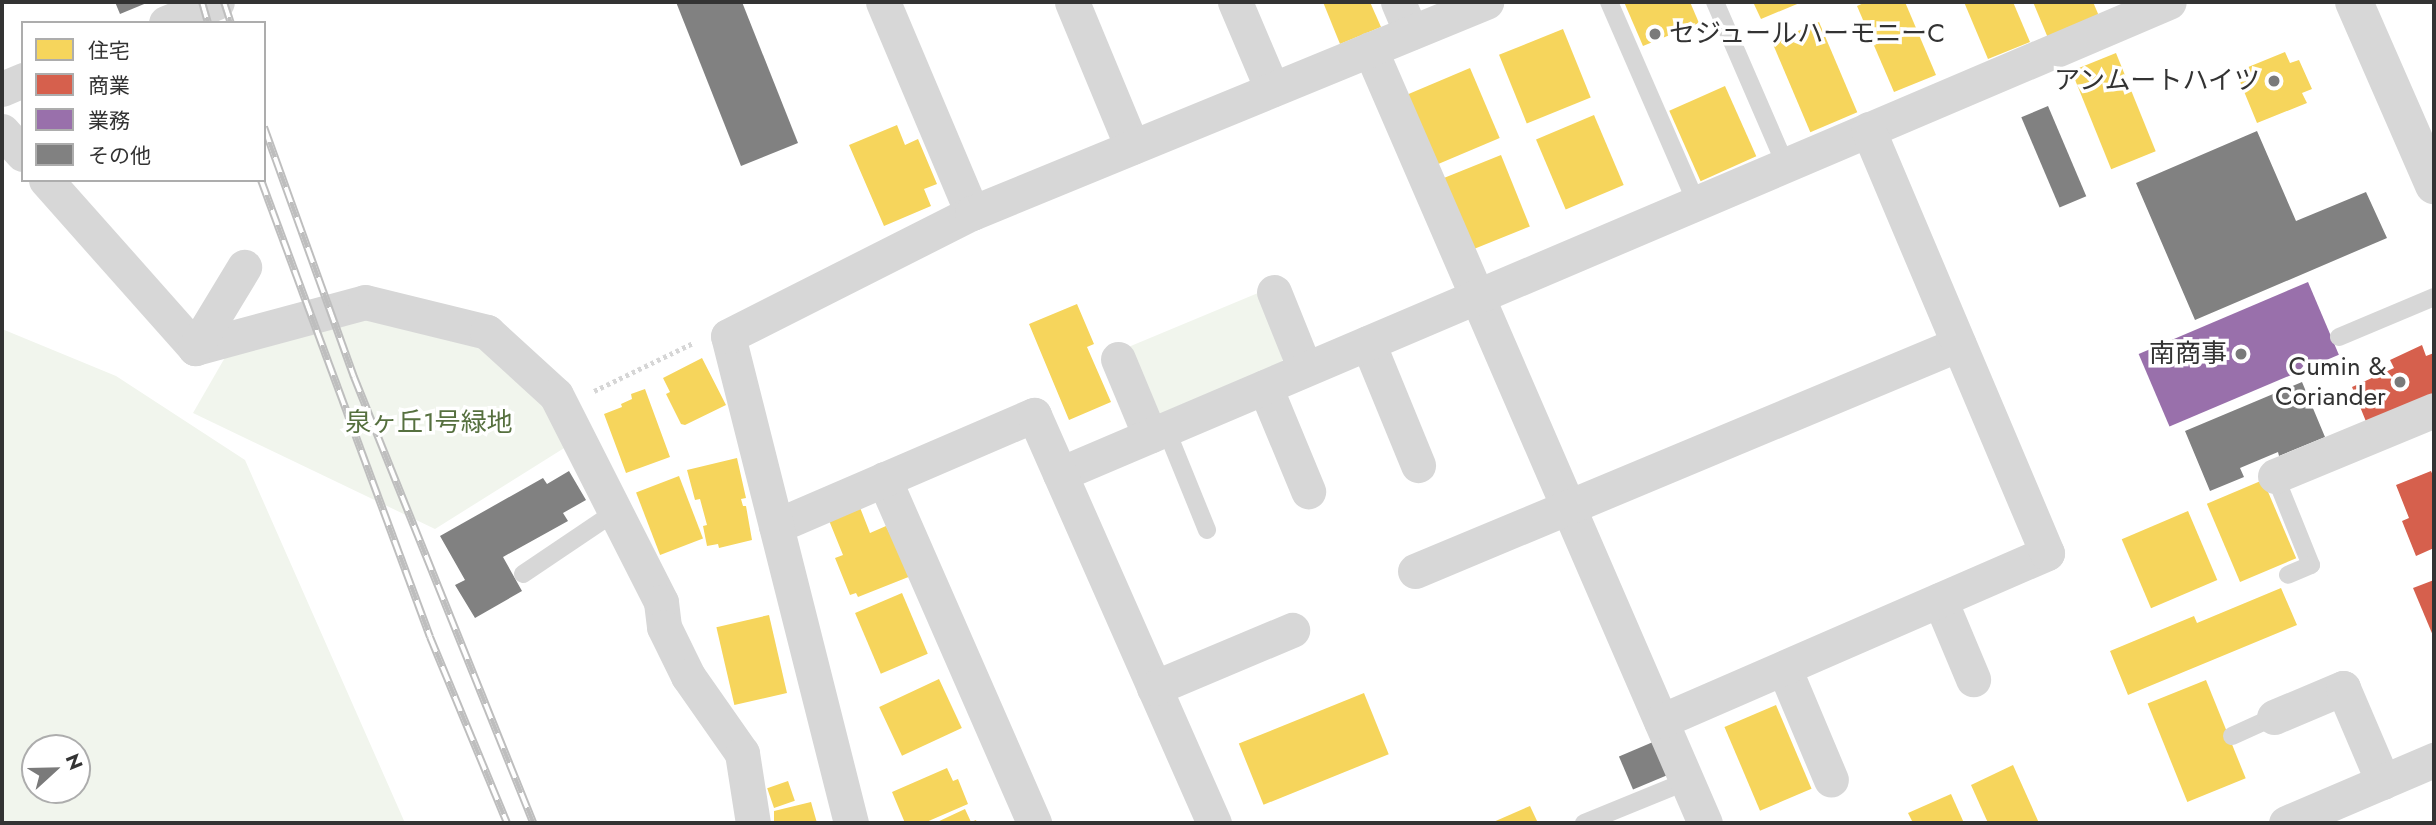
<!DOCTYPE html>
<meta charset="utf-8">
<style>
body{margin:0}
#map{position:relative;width:2436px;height:825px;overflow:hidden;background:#fff;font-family:Jost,"Noto Sans JP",sans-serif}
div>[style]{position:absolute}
.green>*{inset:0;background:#f1f5ed}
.homes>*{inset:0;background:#f6d55c;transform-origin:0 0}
.shops>*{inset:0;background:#d6604d}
.offices>*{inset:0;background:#9970ab;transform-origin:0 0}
.building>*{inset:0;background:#818181;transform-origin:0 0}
.path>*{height:4.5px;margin-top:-2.25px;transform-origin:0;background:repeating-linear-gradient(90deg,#d6d6d6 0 3.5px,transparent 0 7px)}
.service>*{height:18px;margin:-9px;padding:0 9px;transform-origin:9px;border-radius:9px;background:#d7d7d7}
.minor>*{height:35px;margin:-17.5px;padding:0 17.5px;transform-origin:17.5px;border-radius:17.5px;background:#d7d7d7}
.tertiary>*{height:38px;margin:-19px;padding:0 19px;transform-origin:19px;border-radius:19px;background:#d7d7d7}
.rail>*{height:8px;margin-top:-4px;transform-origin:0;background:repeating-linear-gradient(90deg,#fff 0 16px,#bebebe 0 32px);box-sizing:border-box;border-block:2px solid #bebebe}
.dots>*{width:19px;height:19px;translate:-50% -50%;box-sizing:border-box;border:4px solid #fff;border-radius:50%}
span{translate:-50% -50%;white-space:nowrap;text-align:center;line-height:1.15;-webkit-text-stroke:7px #fff;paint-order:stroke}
.poi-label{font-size:26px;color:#333}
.left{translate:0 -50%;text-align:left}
.right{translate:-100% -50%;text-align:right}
.park-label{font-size:26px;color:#56703f}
.frame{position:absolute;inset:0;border:4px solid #333;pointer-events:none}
.legend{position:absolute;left:21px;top:21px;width:245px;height:161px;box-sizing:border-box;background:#fff;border:2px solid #adadad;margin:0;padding:9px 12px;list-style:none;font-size:21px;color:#333}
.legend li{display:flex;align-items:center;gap:14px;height:35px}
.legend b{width:35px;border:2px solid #adadad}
.north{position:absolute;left:21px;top:734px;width:70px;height:70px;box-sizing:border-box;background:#fff;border:2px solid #adadad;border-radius:50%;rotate:68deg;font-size:19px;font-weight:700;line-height:28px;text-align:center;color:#333}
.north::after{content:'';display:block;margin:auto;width:24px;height:32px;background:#7a7a7a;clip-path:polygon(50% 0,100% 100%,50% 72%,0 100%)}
</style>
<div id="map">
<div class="green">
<i style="clip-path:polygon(1258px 293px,1284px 357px,1279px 368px,1163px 416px,1153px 413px,1126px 348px)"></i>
<i style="clip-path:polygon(376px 314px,482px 340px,548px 399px,569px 445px,435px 529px,193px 413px,227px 354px)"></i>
<i style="clip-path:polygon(evenodd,2px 329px,116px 376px,245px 460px,405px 823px,2px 823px,2px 329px,35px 748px,77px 748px,77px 790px,35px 790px,35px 748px)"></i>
</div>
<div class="homes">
<i style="clip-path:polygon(1323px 2px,1370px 2px,1381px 27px,1340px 44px)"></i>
<i style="clip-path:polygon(1624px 2px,1690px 2px,1699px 23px,1643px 46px)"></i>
<i style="clip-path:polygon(1753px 2px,1802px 2px,1761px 19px)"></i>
<i style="clip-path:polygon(1866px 2px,1905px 2px,1936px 75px,1894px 92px,1857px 6px)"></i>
<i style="clip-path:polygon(1964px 2px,2013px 2px,2030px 42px,1988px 59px)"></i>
<i style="clip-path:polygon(2033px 2px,2093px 2px,2099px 16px,2048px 38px)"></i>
<i style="left:1819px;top:22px;width:98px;height:51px;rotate:67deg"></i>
<i style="left:1563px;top:29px;width:74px;height:69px;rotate:68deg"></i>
<i style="clip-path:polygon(2285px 52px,2290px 63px,2299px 60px,2312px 89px,2302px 93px,2307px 103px,2257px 123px,2236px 72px)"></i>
<i style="left:2116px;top:53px;width:106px;height:48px;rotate:68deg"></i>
<i style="left:1470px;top:68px;width:76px;height:68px;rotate:67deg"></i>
<i style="left:1725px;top:86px;width:77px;height:61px;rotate:66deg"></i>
<i style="left:1594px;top:115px;width:76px;height:63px;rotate:67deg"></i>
<i style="clip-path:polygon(897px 125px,905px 145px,918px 139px,937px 184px,924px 189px,931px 206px,884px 226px,849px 145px)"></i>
<i style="left:1501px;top:155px;width:77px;height:63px;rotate:68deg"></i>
<i style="clip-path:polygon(1077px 304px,1094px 344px,1087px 347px,1111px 402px,1069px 420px,1029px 324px)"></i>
<i style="clip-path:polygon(702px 358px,726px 405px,685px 425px,681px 424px,666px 394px,670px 392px,663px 378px)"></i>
<i style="clip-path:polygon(645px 389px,670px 457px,626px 473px,604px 414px,622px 407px,621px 404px,632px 399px,631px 394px)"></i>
<i style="clip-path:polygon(737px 458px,746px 498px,741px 499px,743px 506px,746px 506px,752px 540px,719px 548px,718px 544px,707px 546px,703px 526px,707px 525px,700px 499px,695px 500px,687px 470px)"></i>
<i style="left:679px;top:476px;width:67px;height:46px;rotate:69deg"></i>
<i style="left:2263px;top:480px;width:85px;height:61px;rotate:67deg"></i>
<i style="clip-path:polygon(859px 505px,870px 533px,886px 526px,911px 576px,858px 597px,856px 593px,850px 595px,835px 558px,843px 555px,828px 518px)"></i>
<i style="left:2188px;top:511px;width:75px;height:72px;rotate:67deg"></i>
<i style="clip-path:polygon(2281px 588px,2297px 625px,2128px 695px,2110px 651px,2194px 616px,2197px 623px)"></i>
<i style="left:902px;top:593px;width:66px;height:51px;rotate:67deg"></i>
<i style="left:769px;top:615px;width:80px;height:54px;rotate:77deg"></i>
<i style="left:939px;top:679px;width:54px;height:66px;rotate:65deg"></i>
<i style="left:2206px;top:680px;width:106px;height:63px;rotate:68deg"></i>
<i style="left:1364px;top:693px;width:66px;height:135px;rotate:68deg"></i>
<i style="left:1776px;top:705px;width:91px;height:56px;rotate:67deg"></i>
<i style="clip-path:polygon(2013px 765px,2039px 823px,1988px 823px,1971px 785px)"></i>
<i style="clip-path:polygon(947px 768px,953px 781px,958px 779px,968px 804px,924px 823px,905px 823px,892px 792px)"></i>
<i style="left:788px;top:781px;width:21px;height:22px;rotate:71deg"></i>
<i style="clip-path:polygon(1951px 794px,1964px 823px,1913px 823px,1908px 813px)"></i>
<i style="clip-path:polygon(811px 802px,817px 823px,774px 823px,774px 811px)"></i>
<i style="clip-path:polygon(1530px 806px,1538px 823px,1491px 823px)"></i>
<i style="clip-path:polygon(965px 809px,971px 822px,976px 820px,977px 823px,935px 823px)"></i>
</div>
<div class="shops">
<i style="clip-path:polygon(2422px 345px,2426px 356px,2434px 353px,2434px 395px,2367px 424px,2352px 387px,2394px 368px,2390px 360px)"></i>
<i style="clip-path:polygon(2431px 471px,2434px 478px,2434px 548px,2416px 556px,2402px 521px,2409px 518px,2396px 485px)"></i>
<i style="clip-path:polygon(2434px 580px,2434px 638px,2413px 588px)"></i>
</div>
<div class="offices">
<i style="left:2308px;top:282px;width:79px;height:184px;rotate:67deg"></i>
</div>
<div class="building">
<i style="clip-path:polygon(115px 2px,149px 2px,120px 14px)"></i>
<i style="clip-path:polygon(676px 2px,742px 2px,798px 143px,741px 166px)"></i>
<i style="left:2048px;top:106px;width:98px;height:29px;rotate:67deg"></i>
<i style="clip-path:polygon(2257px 131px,2296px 221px,2366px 192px,2387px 238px,2195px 320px,2136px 183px)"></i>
<i style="clip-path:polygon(2302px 382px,2325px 437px,2279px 456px,2278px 452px,2240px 468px,2244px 477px,2210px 491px,2185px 431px)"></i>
<i style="clip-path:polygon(569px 471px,586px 500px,563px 513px,568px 521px,503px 557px,522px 591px,475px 618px,455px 585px,465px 580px,440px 536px,543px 478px,547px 484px)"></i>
<i style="left:1653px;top:742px;width:36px;height:37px;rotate:67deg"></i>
</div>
<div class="path">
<i style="left:594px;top:391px;width:110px;rotate:-25.9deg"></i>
</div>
<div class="service">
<i style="left:1609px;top:2px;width:218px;rotate:66.5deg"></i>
<i style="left:1715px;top:2px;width:176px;rotate:66.6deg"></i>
<i style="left:2339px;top:337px;width:103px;rotate:-22.8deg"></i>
<i style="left:1166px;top:429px;width:109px;rotate:67.9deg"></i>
<i style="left:2275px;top:476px;width:96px;rotate:68deg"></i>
<i style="left:2311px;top:565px;width:25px;rotate:157deg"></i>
<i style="left:523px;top:574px;width:111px;rotate:-34deg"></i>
<i style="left:2232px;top:736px;width:46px;rotate:-24.3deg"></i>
<i style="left:1584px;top:823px;width:111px;rotate:-22.2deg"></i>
</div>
<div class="minor">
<i style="left:883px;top:2px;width:229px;rotate:67.1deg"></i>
<i style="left:1072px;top:2px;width:157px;rotate:67.5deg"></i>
<i style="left:1235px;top:2px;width:95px;rotate:67deg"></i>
<i style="left:1398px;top:2px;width:33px;rotate:67deg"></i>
<i style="left:166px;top:23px;width:55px;rotate:-22.4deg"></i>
<i style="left:1370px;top:49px;width:843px;rotate:66.6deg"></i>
<i style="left:2px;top:89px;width:23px;rotate:-23deg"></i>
<i style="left:2px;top:131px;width:31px;rotate:48deg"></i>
<i style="left:46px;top:180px;width:225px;rotate:48.4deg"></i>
<i style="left:195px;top:348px;width:176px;rotate:-15.1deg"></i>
<i style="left:365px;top:302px;width:126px;rotate:13.8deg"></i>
<i style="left:487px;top:332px;width:93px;rotate:42.4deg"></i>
<i style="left:556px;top:395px;width:232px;rotate:63.1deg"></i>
<i style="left:661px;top:602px;width:25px;rotate:83deg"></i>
<i style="left:664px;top:627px;width:55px;rotate:63.9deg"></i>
<i style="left:688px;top:676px;width:94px;rotate:55deg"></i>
<i style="left:742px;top:753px;width:71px;rotate:81.1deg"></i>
<i style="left:1274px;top:292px;width:83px;rotate:68.1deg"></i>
<i style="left:1368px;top:343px;width:132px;rotate:67.7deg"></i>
<i style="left:195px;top:348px;width:95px;rotate:-58.8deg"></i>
<i style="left:1118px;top:359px;width:83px;rotate:67.4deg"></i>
<i style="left:1265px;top:387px;width:113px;rotate:67.5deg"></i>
<i style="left:1060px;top:474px;width:1205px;rotate:-23.06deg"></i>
<i style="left:2275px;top:476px;width:172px;rotate:-22.5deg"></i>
<i style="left:884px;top:479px;width:375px;rotate:66.4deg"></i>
<i style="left:776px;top:526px;width:281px;rotate:-23.3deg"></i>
<i style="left:1034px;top:415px;width:446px;rotate:66.2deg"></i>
<i style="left:1415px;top:571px;width:589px;rotate:-22.65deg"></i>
<i style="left:1940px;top:600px;width:86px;rotate:67.3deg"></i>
<i style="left:1784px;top:668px;width:121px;rotate:67.2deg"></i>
<i style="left:1154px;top:688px;width:150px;rotate:-22.8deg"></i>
<i style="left:2274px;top:717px;width:75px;rotate:-22.8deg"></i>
<i style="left:2343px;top:688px;width:102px;rotate:66.9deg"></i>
<i style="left:1661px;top:721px;width:421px;rotate:-23.5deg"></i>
<i style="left:2047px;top:553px;width:460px;rotate:-112.9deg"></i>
<i style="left:851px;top:823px;width:502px;rotate:-104.17deg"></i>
<i style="left:728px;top:336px;width:273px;rotate:-26.8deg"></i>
<i style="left:972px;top:213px;width:556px;rotate:-22.32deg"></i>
<i style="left:2286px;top:823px;width:161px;rotate:-23.1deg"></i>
</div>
<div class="tertiary">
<i style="left:2354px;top:2px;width:200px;rotate:66.4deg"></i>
</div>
<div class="rail">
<i style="left:202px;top:2px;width:22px;rotate:74deg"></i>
<i style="left:224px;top:2px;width:22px;rotate:72deg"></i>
<i style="left:264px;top:127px;width:266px;rotate:70.2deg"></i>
<i style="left:354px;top:377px;width:481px;rotate:68.1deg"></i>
<i style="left:261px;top:180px;width:487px;rotate:69.7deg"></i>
<i style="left:430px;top:637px;width:201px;rotate:67.5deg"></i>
</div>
<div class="dots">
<i style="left:1655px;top:34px;background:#7a7a7a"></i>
<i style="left:2274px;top:81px;background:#7a7a7a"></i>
<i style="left:2241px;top:354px;background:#7a7a7a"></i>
<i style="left:2400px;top:382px;background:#7a7a7a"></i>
</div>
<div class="poi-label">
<span class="left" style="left:1669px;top:34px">セジュールハーモニーC</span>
<span class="right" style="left:2260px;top:81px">アンムートハイツ</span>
<span class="right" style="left:2227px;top:354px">南商事</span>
<span class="right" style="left:2386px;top:382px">Cumin &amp;<br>Coriander</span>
</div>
<div class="park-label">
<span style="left:429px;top:423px">泉ヶ丘1号緑地</span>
</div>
<div class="frame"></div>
<ul class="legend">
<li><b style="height:19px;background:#f6d55c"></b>住宅</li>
<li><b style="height:19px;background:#d6604d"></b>商業</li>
<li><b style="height:19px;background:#9970ab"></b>業務</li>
<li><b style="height:19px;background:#818181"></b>その他</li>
</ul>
<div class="north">N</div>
</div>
